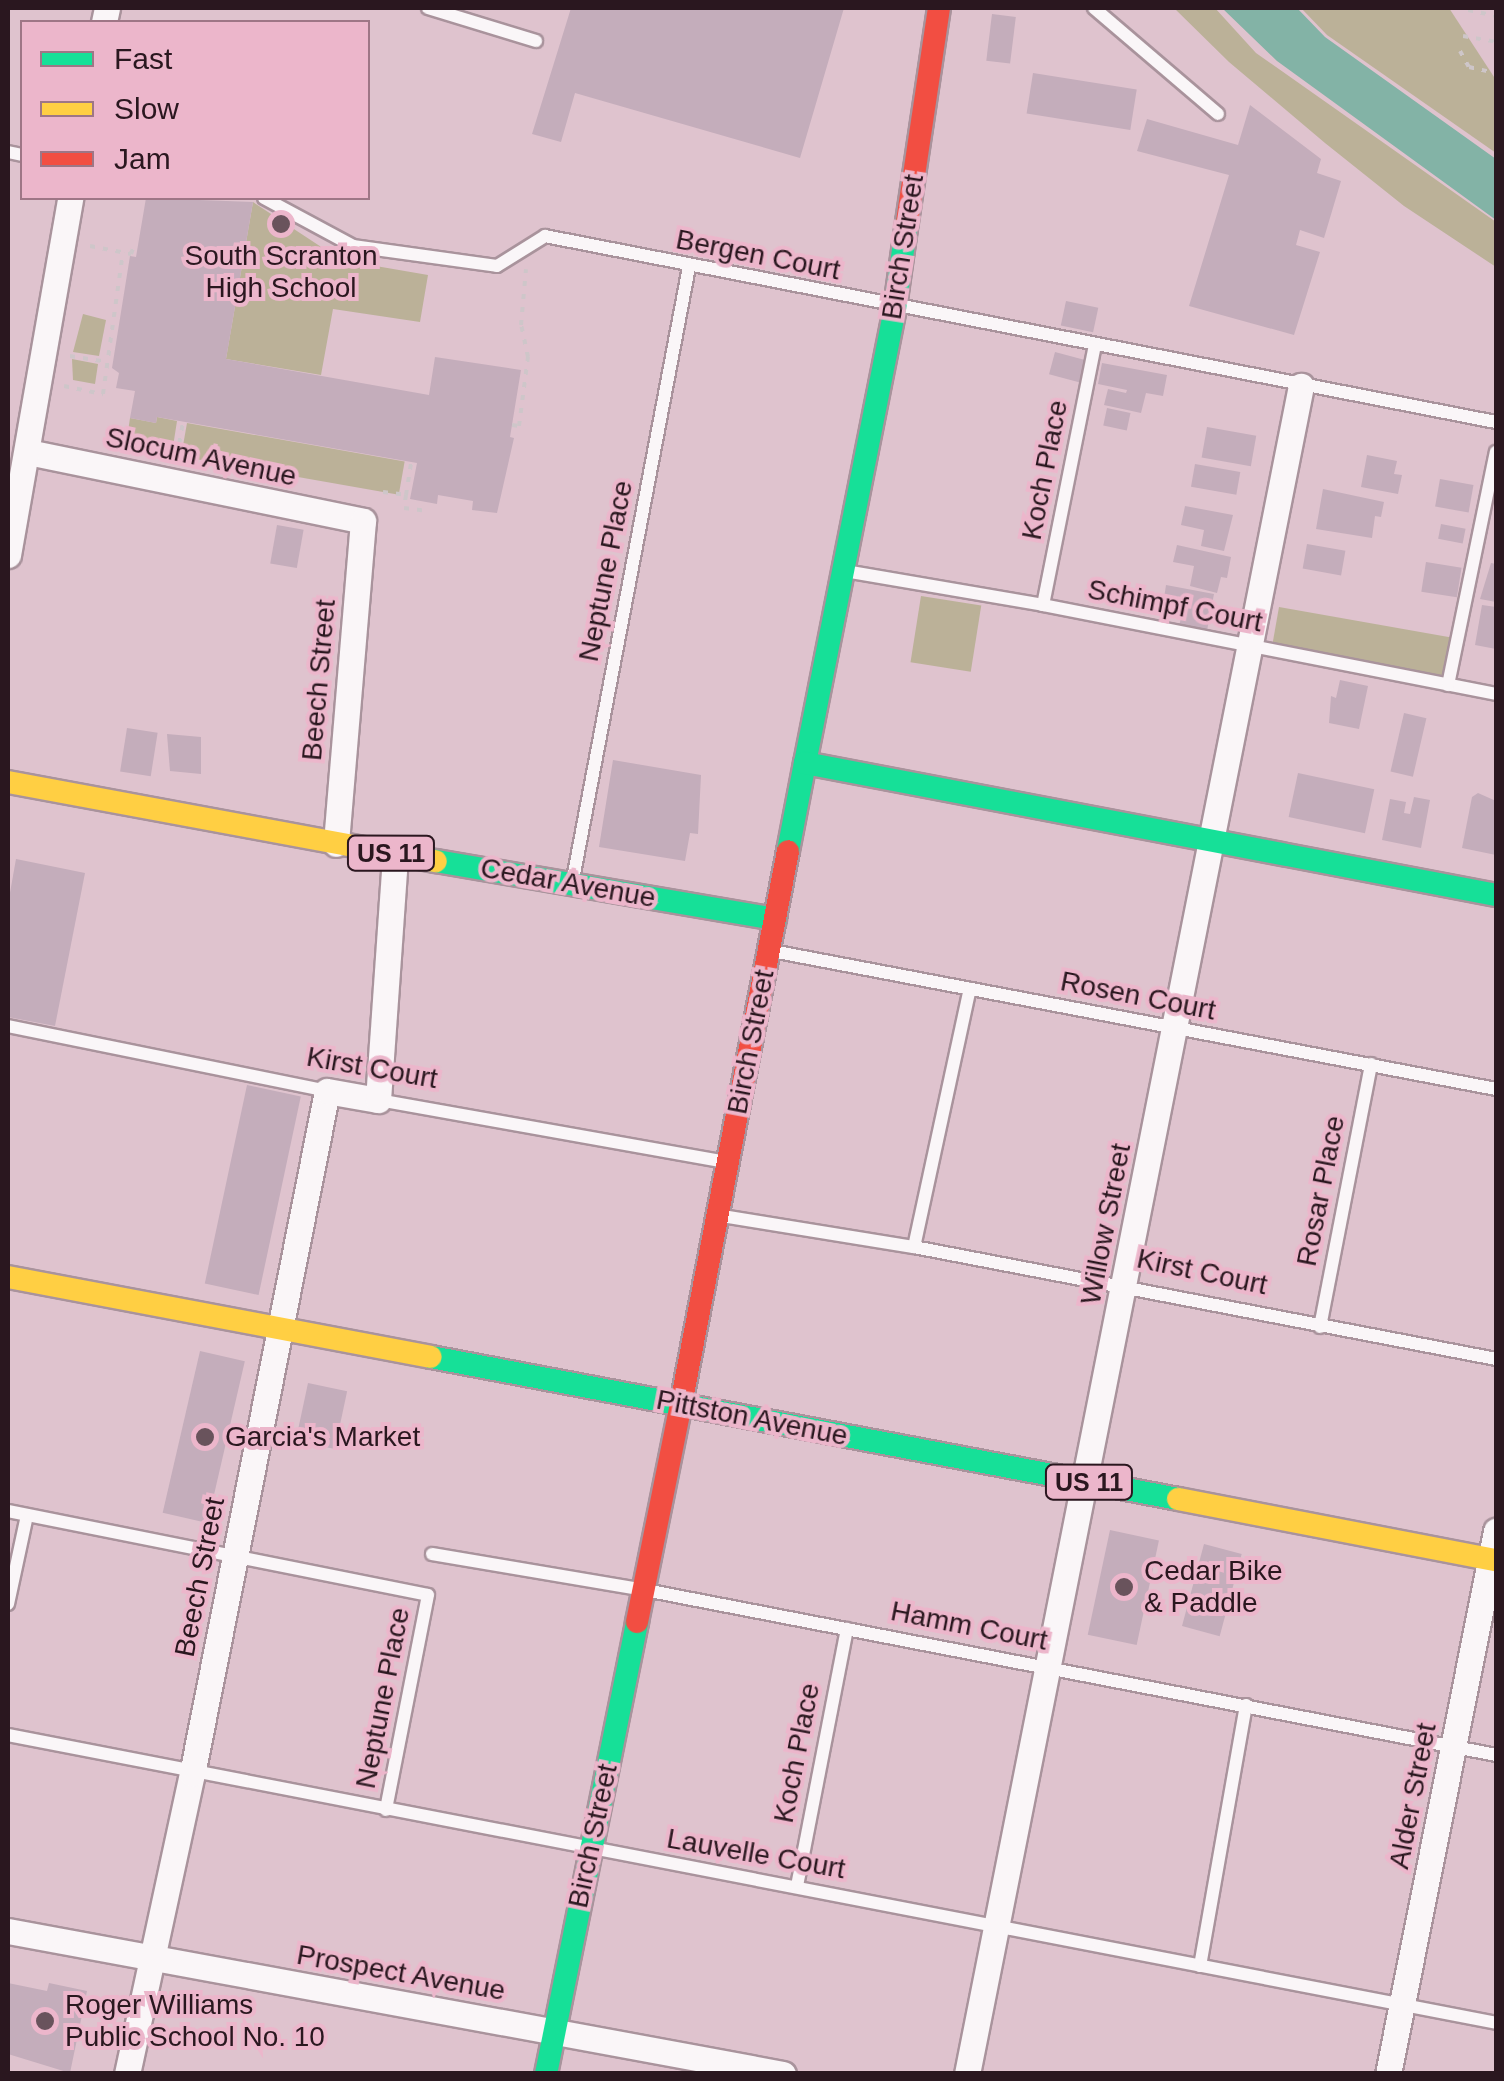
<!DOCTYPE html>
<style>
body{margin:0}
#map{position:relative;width:1504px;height:2081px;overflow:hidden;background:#dfc3ce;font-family:Helvetica,sans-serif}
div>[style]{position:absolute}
.green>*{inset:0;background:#bbb198;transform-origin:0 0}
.water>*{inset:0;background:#83b3a6}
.building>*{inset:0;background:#c4adbb;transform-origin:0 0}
.path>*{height:4px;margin-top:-2px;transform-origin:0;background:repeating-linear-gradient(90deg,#cec6c9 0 5px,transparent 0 13px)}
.roads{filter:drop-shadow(2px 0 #a9939c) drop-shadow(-2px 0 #a9939c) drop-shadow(0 2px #a9939c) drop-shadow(0 -2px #a9939c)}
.lane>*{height:12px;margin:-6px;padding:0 6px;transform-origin:6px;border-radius:6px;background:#faf6f8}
.street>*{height:25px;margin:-12.5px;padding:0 12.5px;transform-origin:12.5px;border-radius:12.5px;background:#faf6f8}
.fast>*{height:22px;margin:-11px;padding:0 11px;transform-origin:11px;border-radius:11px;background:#16e098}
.slow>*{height:22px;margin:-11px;padding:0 11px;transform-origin:11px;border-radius:11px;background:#ffcf43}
.jam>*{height:22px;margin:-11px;padding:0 11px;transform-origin:11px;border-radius:11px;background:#f24e42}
.dots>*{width:28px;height:28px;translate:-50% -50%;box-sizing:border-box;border:5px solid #ecb6cb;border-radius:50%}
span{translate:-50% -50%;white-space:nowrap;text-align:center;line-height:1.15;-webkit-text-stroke:8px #ecb6cb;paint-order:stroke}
.shield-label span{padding:2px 8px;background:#ecb6cb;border:2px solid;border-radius:8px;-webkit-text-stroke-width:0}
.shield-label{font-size:25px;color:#2a171f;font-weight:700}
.street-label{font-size:28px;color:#2a171f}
.poi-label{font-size:28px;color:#2a171f}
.left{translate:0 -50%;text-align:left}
.frame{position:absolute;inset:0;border:10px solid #2a171f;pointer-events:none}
.legend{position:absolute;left:20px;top:20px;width:350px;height:180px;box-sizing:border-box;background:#ecb6cb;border:2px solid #9e7686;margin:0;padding:12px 18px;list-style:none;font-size:30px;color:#2a171f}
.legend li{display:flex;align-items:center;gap:20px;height:50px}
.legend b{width:50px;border:2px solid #9e7686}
</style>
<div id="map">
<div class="green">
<i style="clip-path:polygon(1174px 8px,1215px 8px,1256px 53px,1496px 222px,1496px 267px,1404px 206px,1325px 143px,1229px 62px)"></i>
<i style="clip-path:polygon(1301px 8px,1449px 8px,1496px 80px,1496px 153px,1327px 35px)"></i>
<i style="clip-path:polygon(253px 202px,341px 260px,428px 275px,420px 322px,333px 309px,321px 375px,226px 359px)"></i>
<i style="clip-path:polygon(83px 314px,106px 320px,99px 356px,73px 352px)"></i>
<i style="clip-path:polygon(72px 359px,98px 364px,95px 384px,73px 380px)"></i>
<i style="clip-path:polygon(157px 417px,177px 421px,172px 453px,126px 445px,130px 418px,156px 423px)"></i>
<i style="left:187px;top:423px;width:221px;height:34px;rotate:10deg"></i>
<i style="left:921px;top:596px;width:61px;height:67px;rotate:9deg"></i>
<i style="left:1279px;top:607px;width:175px;height:39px;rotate:10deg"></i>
</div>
<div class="water">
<i style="clip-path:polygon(1222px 8px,1297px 8px,1325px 37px,1496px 159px,1496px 220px,1277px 61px)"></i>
</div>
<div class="building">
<i style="clip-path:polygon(571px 8px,844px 8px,800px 158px,575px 93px,561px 142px,532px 134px)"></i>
<i style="left:992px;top:14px;width:24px;height:47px;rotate:7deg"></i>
<i style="left:1033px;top:73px;width:105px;height:41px;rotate:9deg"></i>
<i style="clip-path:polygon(1250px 105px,1321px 159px,1317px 173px,1341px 181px,1324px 238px,1300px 230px,1296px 245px,1320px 252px,1294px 335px,1189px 306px,1229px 175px,1137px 151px,1147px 119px,1238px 145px)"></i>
<i style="clip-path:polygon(146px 198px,253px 202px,226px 359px,429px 395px,435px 357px,521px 370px,510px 437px,514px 438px,497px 513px,472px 510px,473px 501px,438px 495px,437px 504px,410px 499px,417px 463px,157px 417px,156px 423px,130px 418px,135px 391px,116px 388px,119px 373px,112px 368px,130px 256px,136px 257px)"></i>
<i style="left:1066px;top:301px;width:33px;height:25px;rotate:12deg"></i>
<i style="left:1055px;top:352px;width:31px;height:23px;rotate:15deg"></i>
<i style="clip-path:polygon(1102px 363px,1167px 375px,1163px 396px,1146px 393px,1141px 413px,1104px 405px,1108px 389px,1126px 393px,1127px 390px,1098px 384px)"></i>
<i style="left:1107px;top:408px;width:24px;height:18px;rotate:12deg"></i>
<i style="left:1207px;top:427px;width:50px;height:31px;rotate:10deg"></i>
<i style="clip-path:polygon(1367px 455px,1397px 461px,1394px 474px,1402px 475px,1398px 494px,1361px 487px)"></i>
<i style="left:1195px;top:464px;width:46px;height:23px;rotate:10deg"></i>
<i style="left:1440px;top:479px;width:34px;height:28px;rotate:10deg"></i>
<i style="clip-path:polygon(1323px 489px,1384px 502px,1381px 517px,1375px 516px,1372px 538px,1316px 529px)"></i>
<i style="clip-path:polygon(1185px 506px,1233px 515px,1224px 551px,1201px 546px,1204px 530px,1181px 525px)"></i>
<i style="left:1441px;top:524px;width:25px;height:15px;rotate:11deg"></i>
<i style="left:277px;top:525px;width:27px;height:39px;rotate:10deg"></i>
<i style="left:1307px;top:544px;width:39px;height:25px;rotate:10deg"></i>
<i style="clip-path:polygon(1177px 545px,1231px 557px,1227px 578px,1221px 577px,1217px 593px,1190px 586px,1194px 566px,1173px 562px)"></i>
<i style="left:1426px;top:562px;width:36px;height:30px;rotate:9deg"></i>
<i style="clip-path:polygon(1491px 563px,1496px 564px,1496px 602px,1480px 599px)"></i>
<i style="clip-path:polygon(1166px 585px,1214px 594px,1206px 636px,1178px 631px,1183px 609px,1163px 605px)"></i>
<i style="clip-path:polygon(1482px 605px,1496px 607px,1496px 649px,1475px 645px)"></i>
<i style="clip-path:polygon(1340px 680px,1368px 686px,1359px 729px,1329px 723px,1331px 696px,1336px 698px)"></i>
<i style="left:1404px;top:713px;width:23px;height:60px;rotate:13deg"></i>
<i style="left:127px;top:728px;width:31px;height:44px;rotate:9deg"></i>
<i style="clip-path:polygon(167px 734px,201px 737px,201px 774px,170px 771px)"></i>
<i style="clip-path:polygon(613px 760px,701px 775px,698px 834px,690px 833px,685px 861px,599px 847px)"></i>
<i style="left:1298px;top:773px;width:78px;height:45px;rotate:12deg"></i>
<i style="clip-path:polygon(1478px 793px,1496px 801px,1496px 855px,1462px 848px,1472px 797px)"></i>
<i style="clip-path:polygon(1414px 797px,1430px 800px,1421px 848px,1382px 840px,1390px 799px,1406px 802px,1404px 813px,1410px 814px)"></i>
<i style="clip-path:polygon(16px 859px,85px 873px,55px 1026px,8px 1017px,8px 904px)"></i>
<i style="left:247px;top:1085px;width:55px;height:203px;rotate:12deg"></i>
<i style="left:200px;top:1351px;width:46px;height:166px;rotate:13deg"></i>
<i style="left:308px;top:1383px;width:40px;height:59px;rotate:12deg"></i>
<i style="left:1110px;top:1530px;width:50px;height:107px;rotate:12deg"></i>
<i style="left:1204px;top:1544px;width:39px;height:85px;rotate:15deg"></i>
<i style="clip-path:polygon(8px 1983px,47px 1991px,49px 1983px,87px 1991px,70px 2073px,8px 2054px)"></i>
</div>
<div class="path">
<i style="left:1468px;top:10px;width:29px;rotate:12deg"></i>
<i style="left:1463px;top:36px;width:34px;rotate:10deg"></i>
<i style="left:1460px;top:51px;width:18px;rotate:61deg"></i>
<i style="left:1469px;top:67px;width:23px;rotate:13deg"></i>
<i style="left:90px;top:246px;width:42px;rotate:11deg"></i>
<i style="left:131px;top:254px;width:12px;rotate:-70deg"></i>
<i style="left:70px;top:356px;width:38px;rotate:9deg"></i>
<i style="left:64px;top:386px;width:40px;rotate:12deg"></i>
<i style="left:103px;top:394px;width:143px;rotate:-82deg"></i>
<i style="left:512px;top:425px;width:7px;rotate:8deg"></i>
<i style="left:519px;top:426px;width:70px;rotate:-82.6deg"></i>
<i style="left:528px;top:357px;width:33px;rotate:-102deg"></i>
<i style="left:521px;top:325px;width:56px;rotate:-84.9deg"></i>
<i style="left:177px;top:456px;width:35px;rotate:-80deg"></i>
<i style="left:383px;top:492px;width:23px;rotate:7deg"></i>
<i style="left:406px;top:495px;width:33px;rotate:-81deg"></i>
<i style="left:406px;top:495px;width:13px;rotate:99deg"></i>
<i style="left:404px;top:508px;width:24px;rotate:7deg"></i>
</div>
<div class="roads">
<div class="lane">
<i style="left:428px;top:8px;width:113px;rotate:17deg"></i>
<i style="left:1094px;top:8px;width:163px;rotate:40.5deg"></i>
<i style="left:8px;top:152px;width:14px;rotate:12deg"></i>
<i style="left:264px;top:198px;width:101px;rotate:28.3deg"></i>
<i style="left:353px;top:246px;width:145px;rotate:7.9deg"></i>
<i style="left:497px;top:266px;width:57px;rotate:-32deg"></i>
<i style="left:545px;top:236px;width:969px;rotate:11.07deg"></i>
<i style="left:845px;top:571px;width:201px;rotate:9.7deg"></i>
<i style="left:1043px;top:605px;width:462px;rotate:11.1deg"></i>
<i style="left:1043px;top:605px;width:265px;rotate:-78.7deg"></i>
<i style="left:1448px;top:685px;width:238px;rotate:-78.4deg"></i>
<i style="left:573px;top:879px;width:623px;rotate:-79.27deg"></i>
<i style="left:772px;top:951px;width:737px;rotate:10.79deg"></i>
<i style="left:8px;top:1026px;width:326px;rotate:11.5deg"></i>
<i style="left:378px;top:1100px;width:352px;rotate:10.1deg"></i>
<i style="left:722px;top:1216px;width:194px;rotate:9.2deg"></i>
<i style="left:914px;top:1247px;width:593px;rotate:10.89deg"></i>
<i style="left:914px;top:1247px;width:264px;rotate:-77.8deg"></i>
<i style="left:1320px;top:1327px;width:268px;rotate:-79deg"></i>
<i style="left:8px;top:1511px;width:428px;rotate:11.3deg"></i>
<i style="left:428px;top:1595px;width:219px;rotate:101.1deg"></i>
<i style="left:432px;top:1554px;width:216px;rotate:9.6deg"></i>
<i style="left:645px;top:1590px;width:867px;rotate:10.97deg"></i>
<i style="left:8px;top:1604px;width:91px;rotate:-77.9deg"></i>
<i style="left:8px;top:1735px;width:1516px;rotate:10.95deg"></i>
<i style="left:797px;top:1886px;width:262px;rotate:-79deg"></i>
<i style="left:1200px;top:1966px;width:265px;rotate:-80deg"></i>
</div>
<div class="street">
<i style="left:104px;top:22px;width:14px;rotate:-78deg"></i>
<i style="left:28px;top:452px;width:342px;rotate:11.6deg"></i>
<i style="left:363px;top:521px;width:324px;rotate:94.8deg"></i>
<i style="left:8px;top:555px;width:362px;rotate:-80.1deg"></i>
<i style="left:8px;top:1931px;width:788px;rotate:10.45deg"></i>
<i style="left:127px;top:2074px;width:307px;rotate:-77.8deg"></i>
<i style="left:192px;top:1774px;width:696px;rotate:-78.82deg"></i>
<i style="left:327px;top:1091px;width:52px;rotate:10deg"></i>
<i style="left:378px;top:1100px;width:247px;rotate:-86deg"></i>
<i style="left:967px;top:2074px;width:1721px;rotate:-78.81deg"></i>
<i style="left:1388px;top:2074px;width:554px;rotate:-78.75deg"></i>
</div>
<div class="fast">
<i style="left:805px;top:763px;width:465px;rotate:-78.8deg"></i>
<i style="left:895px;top:307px;width:86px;rotate:-82deg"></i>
<i style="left:788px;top:851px;width:90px;rotate:-79.1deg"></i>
<i style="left:805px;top:763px;width:703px;rotate:10.81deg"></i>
<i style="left:436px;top:861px;width:344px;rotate:9.7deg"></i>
<i style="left:431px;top:1357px;width:760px;rotate:10.76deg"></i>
<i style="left:546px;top:2074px;width:461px;rotate:-78.6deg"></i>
</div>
<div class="slow">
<i style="left:8px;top:782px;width:435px;rotate:10.5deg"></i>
<i style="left:8px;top:1277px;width:430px;rotate:10.7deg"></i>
<i style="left:1178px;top:1499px;width:324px;rotate:10.9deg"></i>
</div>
<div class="jam">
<i style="left:907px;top:222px;width:216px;rotate:-81.5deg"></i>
<i style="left:681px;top:1404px;width:563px;rotate:-79.05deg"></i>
<i style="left:637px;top:1622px;width:222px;rotate:-78.6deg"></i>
</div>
</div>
<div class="dots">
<i style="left:281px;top:224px;background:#69535c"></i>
<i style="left:205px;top:1437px;background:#69535c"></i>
<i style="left:1124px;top:1587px;background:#69535c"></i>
<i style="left:45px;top:2021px;background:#69535c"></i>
</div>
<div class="shield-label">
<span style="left:391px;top:853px">US 11</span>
<span style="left:1089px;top:1482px">US 11</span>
</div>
<div class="street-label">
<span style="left:903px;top:247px;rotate:-81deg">Birch Street</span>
<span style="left:758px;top:255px;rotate:11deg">Bergen Court</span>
<span style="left:201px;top:457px;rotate:12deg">Slocum Avenue</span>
<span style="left:1045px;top:470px;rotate:-79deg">Koch Place</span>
<span style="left:606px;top:571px;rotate:-79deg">Neptune Place</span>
<span style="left:1175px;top:606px;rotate:11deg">Schimpf Court</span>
<span style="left:319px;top:680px;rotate:-85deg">Beech Street</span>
<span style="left:568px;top:883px;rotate:10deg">Cedar Avenue</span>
<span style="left:1138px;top:996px;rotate:11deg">Rosen Court</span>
<span style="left:751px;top:1042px;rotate:-79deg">Birch Street</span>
<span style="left:372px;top:1068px;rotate:10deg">Kirst Court</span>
<span style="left:1321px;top:1191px;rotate:-79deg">Rosar Place</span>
<span style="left:1106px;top:1224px;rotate:-79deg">Willow Street</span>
<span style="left:1202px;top:1272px;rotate:12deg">Kirst Court</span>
<span style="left:752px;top:1418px;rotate:11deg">Pittston Avenue</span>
<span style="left:200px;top:1577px;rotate:-79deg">Beech Street</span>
<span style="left:969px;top:1626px;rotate:11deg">Hamm Court</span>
<span style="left:383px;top:1698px;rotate:-79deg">Neptune Place</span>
<span style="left:797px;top:1753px;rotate:-79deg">Koch Place</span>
<span style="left:1413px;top:1796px;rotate:-79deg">Alder Street</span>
<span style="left:593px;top:1836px;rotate:-78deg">Birch Street</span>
<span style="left:756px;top:1854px;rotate:10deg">Lauvelle Court</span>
<span style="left:401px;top:1973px;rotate:10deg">Prospect Avenue</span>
</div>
<div class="poi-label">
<span style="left:281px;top:272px">South Scranton<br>High School</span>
<span class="left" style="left:225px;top:1437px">Garcia's Market</span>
<span class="left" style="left:1144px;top:1587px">Cedar Bike<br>&amp; Paddle</span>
<span class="left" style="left:65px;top:2021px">Roger Williams<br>Public School No. 10</span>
</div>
<div class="frame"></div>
<ul class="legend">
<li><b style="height:12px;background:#16e098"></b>Fast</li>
<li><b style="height:12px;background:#ffcf43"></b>Slow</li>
<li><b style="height:12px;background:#f24e42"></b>Jam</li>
</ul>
</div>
